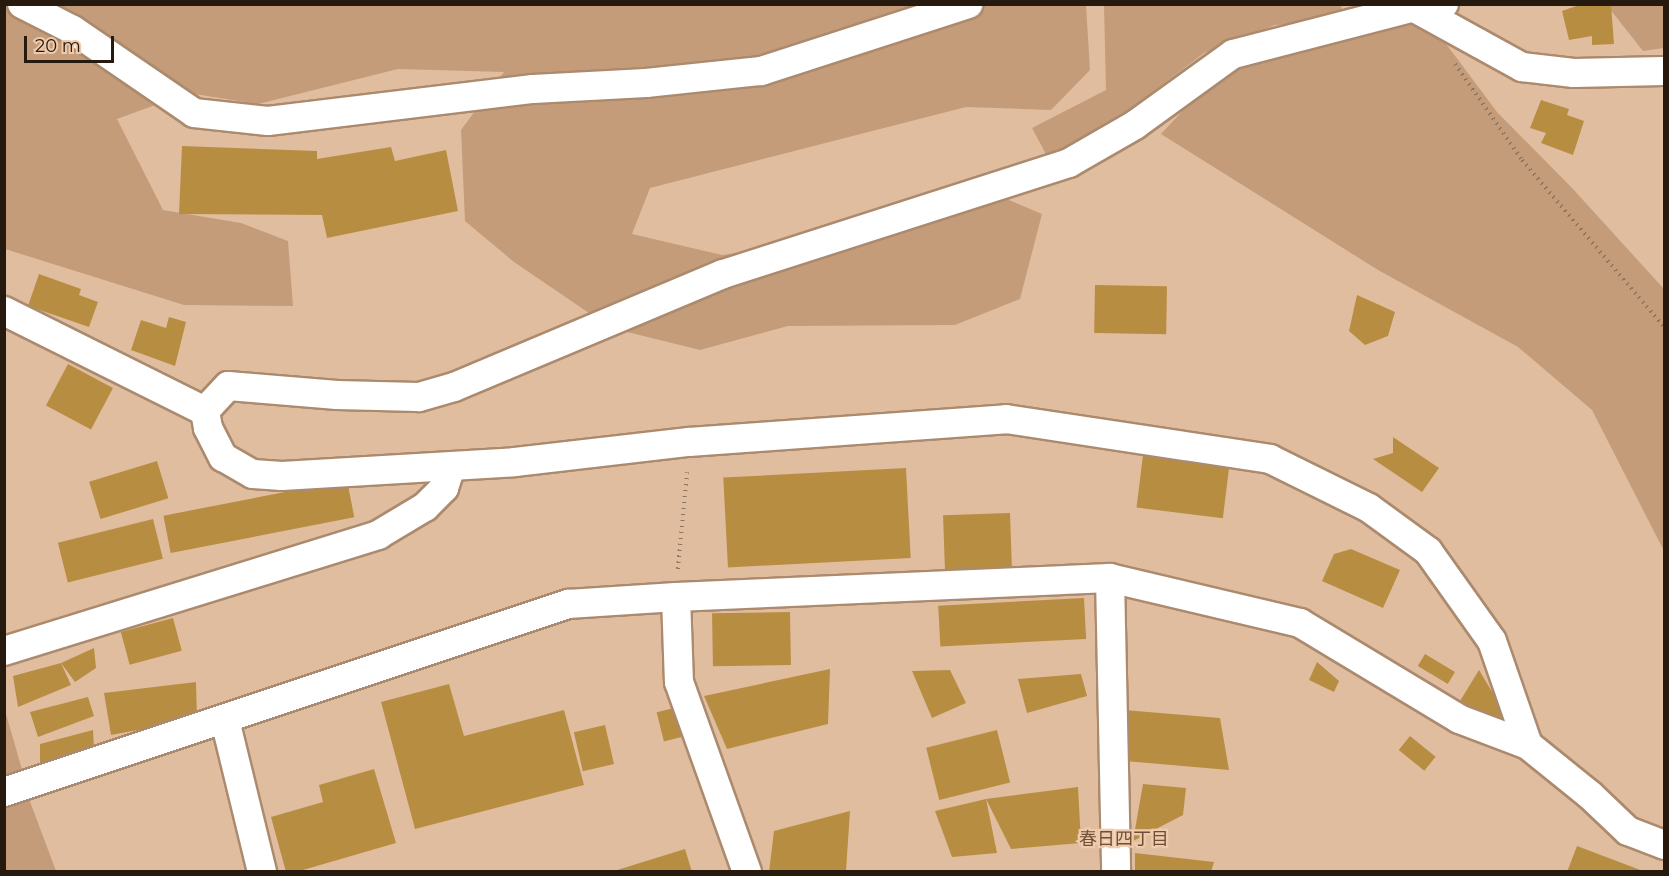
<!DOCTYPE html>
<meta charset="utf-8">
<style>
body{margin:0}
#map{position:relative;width:1669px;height:876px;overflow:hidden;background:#e1bda0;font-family:Montserrat,"Noto Sans JP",sans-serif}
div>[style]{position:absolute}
.green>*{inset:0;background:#c49c7a}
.building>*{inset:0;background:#b78e41;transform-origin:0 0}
.path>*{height:4px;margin-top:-2px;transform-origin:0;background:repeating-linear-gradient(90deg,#8e7560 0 1.5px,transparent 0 6px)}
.roads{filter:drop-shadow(2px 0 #ab8a6e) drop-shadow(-2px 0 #ab8a6e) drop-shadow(0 2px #ab8a6e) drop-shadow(0 -2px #ab8a6e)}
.minor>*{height:28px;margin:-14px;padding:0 14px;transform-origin:14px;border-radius:14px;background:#fff}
span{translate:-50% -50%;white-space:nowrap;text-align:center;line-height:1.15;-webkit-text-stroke:4.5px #efcaad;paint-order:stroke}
.neighbourhood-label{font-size:18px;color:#6f5036}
.frame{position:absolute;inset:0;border:6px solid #26190e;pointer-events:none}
.scale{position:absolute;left:24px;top:36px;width:90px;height:27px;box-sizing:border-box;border:3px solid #26190e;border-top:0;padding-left:8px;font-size:18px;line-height:21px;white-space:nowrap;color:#26190e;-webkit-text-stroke:4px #efcaad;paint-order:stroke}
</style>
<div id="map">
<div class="green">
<i style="clip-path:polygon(5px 5px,1086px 5px,1090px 70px,1051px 110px,966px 107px,650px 188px,632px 234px,722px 255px,814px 242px,997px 195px,1042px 214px,1020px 299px,955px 325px,788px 326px,700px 350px,611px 328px,514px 262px,465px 221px,461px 130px,504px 72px,398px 69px,258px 104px,188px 93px,117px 119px,163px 210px,241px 223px,288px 241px,293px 306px,184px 305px,5px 249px)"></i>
<i style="clip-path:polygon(1104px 5px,1341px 5px,1344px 21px,1275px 25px,1204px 53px,1139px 102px,1105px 131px,1048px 158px,1032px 128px,1106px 90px)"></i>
<i style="clip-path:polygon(1611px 5px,1664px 5px,1664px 48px,1643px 51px,1609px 8px)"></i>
<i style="clip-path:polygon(1423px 13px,1497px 112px,1573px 189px,1664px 289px,1664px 551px,1592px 410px,1518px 347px,1378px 270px,1161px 134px,1206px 86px,1238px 63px)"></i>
<i style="clip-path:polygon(4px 707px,23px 773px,4px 780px)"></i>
<i style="clip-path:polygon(29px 799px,56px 871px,5px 871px,5px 807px)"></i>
</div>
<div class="building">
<i style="clip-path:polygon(1582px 4px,1611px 4px,1614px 44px,1592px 45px,1592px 36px,1569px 40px,1562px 11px)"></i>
<i style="clip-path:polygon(1541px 100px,1569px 109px,1567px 115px,1584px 121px,1573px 155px,1541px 143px,1546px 133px,1530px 128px)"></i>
<i style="clip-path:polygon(182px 146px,317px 151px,317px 159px,391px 147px,395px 161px,446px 150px,458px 211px,327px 238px,322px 215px,179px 214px)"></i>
<i style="clip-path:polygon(39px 274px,81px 289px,79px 295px,98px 302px,89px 327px,28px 306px)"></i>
<i style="left:1095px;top:285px;width:72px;height:48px;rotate:1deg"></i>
<i style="clip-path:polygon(1357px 295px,1395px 312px,1388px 336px,1365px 345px,1349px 331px)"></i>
<i style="clip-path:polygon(169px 317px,186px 322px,175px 366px,131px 350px,141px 320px,166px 328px)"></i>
<i style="left:68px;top:364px;width:51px;height:47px;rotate:28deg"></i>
<i style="clip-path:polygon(1393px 437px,1439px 468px,1422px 492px,1373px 459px,1393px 453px)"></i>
<i style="left:1143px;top:455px;width:87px;height:53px;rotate:7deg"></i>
<i style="left:157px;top:461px;width:39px;height:71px;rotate:73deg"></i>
<i style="left:906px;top:468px;width:90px;height:183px;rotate:87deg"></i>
<i style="left:347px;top:480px;width:38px;height:187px;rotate:79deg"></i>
<i style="left:1010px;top:513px;width:60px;height:67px;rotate:88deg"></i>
<i style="left:153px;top:519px;width:41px;height:98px;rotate:76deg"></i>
<i style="clip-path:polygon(1351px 549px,1400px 570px,1383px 608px,1322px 581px,1334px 554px)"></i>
<i style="left:1084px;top:598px;width:41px;height:146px;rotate:87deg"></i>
<i style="left:790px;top:612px;width:53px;height:78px;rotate:89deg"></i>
<i style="left:173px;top:618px;width:34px;height:54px;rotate:75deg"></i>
<i style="clip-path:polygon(94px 648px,96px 668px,75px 682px,61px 663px,71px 685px,18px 707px,13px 676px,61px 663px)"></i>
<i style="left:1425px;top:654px;width:35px;height:14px;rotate:31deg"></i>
<i style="clip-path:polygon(1317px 662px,1339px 681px,1334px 692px,1309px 680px)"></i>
<i style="clip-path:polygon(830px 669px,828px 724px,727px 749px,704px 696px)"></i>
<i style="clip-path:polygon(950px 670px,966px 703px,932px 718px,912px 671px)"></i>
<i style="clip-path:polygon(1479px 670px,1515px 730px,1460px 701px)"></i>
<i style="clip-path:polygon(1081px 674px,1087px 696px,1027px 713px,1018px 679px)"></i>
<i style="clip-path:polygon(196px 682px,197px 719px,111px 735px,104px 693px)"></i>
<i style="clip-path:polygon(449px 684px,464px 736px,564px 710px,584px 785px,415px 829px,381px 702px)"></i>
<i style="clip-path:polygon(88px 697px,94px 716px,38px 737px,30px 712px)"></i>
<i style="left:678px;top:707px;width:30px;height:22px;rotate:76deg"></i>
<i style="clip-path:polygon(1124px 710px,1220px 718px,1229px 770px,1125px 761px)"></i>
<i style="left:605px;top:725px;width:40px;height:32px;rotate:77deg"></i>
<i style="clip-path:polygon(93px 730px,94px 749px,40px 763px,40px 744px)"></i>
<i style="left:997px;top:730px;width:54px;height:73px;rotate:76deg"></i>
<i style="left:1410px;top:736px;width:33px;height:18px;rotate:39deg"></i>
<i style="clip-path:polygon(374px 769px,396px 843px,296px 872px,286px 872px,271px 817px,323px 802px,319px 785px)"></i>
<i style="clip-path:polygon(1143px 784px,1186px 788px,1183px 815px,1133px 841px)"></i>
<i style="clip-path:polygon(1078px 787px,1081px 843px,1011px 849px,986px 799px,997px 853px,952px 857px,935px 811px,986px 799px)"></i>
<i style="clip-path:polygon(850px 811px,846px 871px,769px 872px,774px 831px)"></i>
<i style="clip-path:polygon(1577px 846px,1643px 871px,1643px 872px,1567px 872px)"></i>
<i style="clip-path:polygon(685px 849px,692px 872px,614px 872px,614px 871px)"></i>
<i style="clip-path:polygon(1135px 853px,1214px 862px,1211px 872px,1135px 872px)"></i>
</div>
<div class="path">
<i style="left:1455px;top:64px;width:117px;rotate:55.1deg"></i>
<i style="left:1522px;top:160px;width:219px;rotate:49.6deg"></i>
<i style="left:678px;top:569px;width:97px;rotate:-84.7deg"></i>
</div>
<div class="roads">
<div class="minor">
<i style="left:22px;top:4px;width:57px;rotate:27deg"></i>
<i style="left:73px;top:30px;width:147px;rotate:34.4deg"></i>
<i style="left:194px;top:113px;width:74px;rotate:6.2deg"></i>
<i style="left:268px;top:121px;width:267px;rotate:-6.9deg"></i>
<i style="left:533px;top:89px;width:113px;rotate:-3deg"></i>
<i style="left:646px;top:83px;width:116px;rotate:-6deg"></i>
<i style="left:761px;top:71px;width:218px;rotate:-17.9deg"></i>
<i style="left:1444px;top:4px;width:29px;rotate:174deg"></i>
<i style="left:1415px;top:7px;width:188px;rotate:165.5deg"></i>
<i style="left:1233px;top:54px;width:121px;rotate:144.1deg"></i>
<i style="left:1135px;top:125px;width:76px;rotate:150.1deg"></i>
<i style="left:1069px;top:163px;width:363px;rotate:162.2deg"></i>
<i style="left:723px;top:274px;width:292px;rotate:157.2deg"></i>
<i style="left:454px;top:387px;width:37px;rotate:164deg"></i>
<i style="left:418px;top:397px;width:81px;rotate:-178.6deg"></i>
<i style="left:337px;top:395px;width:109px;rotate:-175.3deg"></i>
<i style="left:228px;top:386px;width:34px;rotate:133deg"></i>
<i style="left:205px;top:411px;width:17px;rotate:80deg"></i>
<i style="left:208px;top:428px;width:33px;rotate:63deg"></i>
<i style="left:223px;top:457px;width:34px;rotate:30deg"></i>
<i style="left:253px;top:474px;width:29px;rotate:4deg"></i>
<i style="left:282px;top:476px;width:233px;rotate:-3.4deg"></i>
<i style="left:515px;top:462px;width:175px;rotate:-6.6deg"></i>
<i style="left:689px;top:442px;width:318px;rotate:-4.1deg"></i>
<i style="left:1006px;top:419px;width:267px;rotate:8.6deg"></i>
<i style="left:1270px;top:459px;width:110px;rotate:26.3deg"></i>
<i style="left:1369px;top:508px;width:73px;rotate:36.1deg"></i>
<i style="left:1428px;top:551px;width:110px;rotate:54.6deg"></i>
<i style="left:1492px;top:641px;width:110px;rotate:70.9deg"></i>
<i style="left:1411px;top:6px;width:127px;rotate:28.8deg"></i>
<i style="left:1522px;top:67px;width:52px;rotate:6.6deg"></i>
<i style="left:1574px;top:73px;width:90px;rotate:-1.3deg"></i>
<i style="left:4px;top:311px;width:225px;rotate:26.5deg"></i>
<i style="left:1110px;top:578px;width:294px;rotate:88.8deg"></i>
<i style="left:676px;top:597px;width:85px;rotate:88deg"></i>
<i style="left:679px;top:682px;width:202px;rotate:70.3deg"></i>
<i style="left:4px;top:651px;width:392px;rotate:-17.2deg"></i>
<i style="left:378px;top:535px;width:55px;rotate:-30.8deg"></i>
<i style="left:425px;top:507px;width:27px;rotate:-45deg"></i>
<i style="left:444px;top:488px;width:23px;rotate:-72deg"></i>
<i style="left:225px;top:720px;width:156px;rotate:76.3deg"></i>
<i style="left:4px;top:792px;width:595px;rotate:-18.43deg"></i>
<i style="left:568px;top:604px;width:108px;rotate:-3.7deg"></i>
<i style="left:676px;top:597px;width:434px;rotate:-2.5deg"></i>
<i style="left:1110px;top:578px;width:195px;rotate:13.3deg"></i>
<i style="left:1300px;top:623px;width:186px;rotate:31.1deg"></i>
<i style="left:1459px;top:719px;width:74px;rotate:20.6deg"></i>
<i style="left:1528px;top:745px;width:80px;rotate:38.9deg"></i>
<i style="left:1590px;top:795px;width:52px;rotate:43.5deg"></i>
<i style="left:1628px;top:831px;width:39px;rotate:21deg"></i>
</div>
</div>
<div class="neighbourhood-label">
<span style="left:1124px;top:839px">春日四丁目</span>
</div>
<div class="frame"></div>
<div class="scale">20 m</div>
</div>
